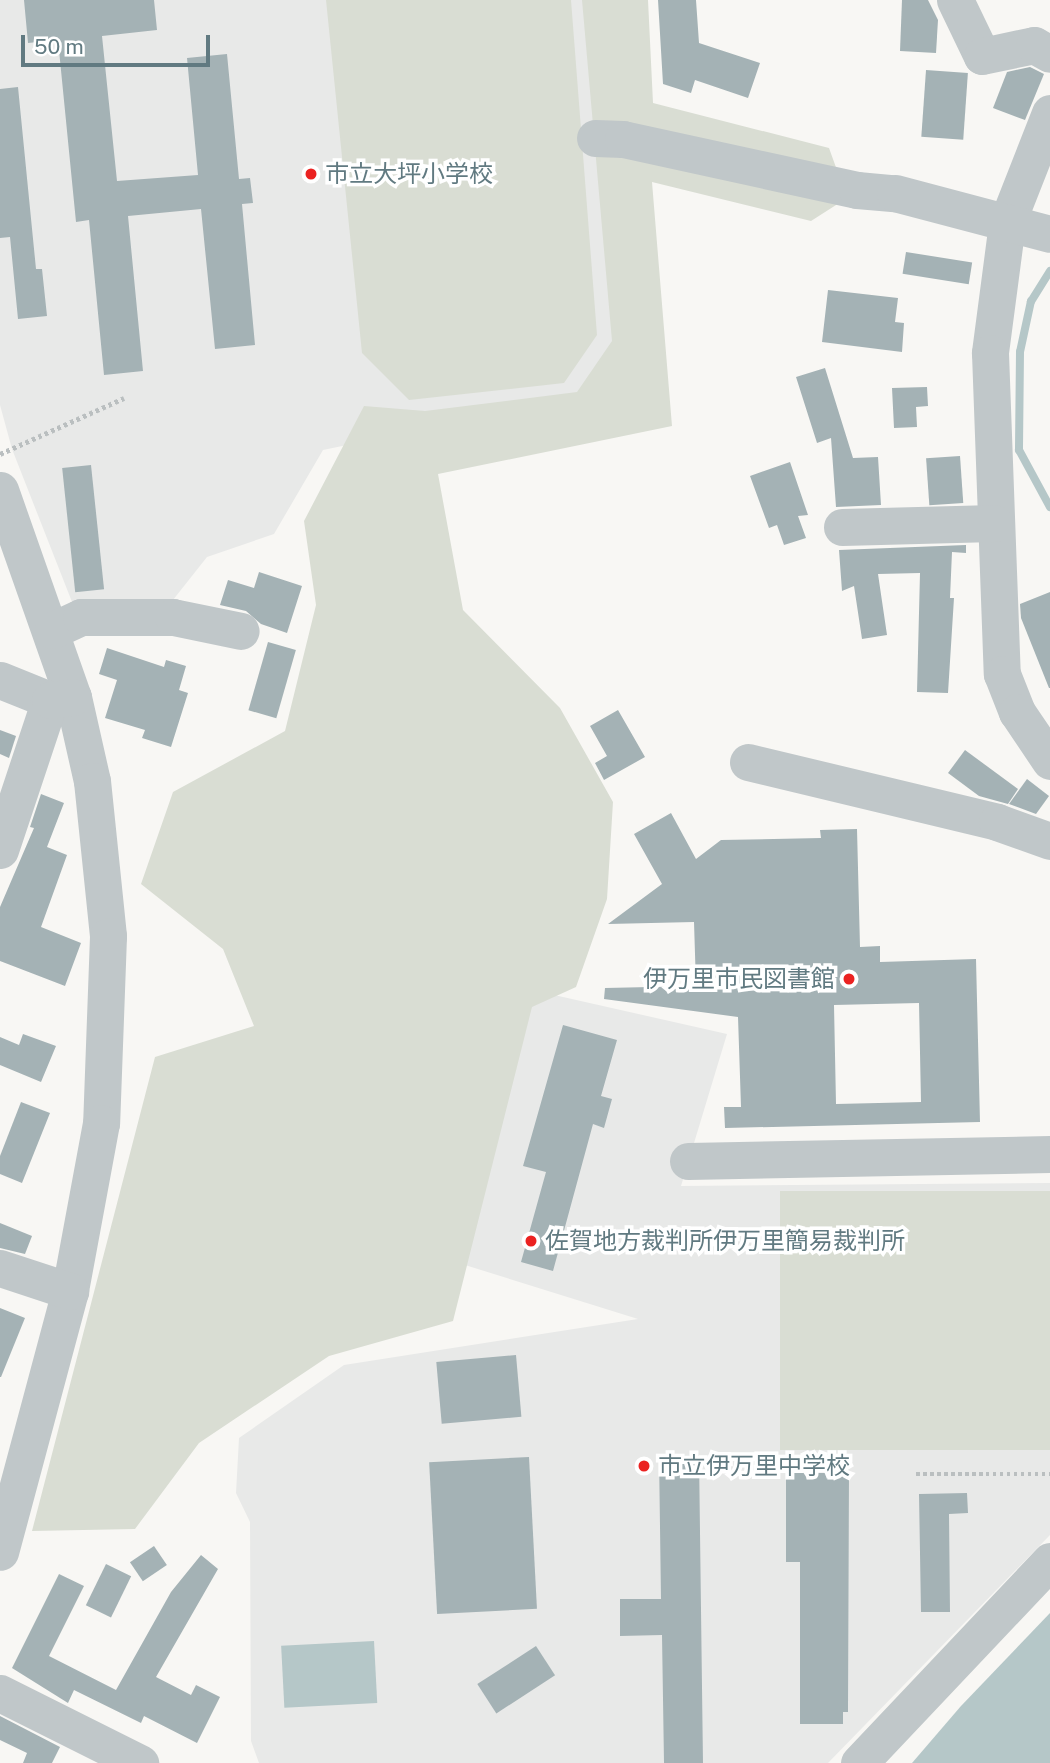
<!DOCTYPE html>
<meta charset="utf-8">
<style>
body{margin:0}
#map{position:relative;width:1050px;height:1763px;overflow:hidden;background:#f8f7f4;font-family:"Public Sans","Noto Sans JP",sans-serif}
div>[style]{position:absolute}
.built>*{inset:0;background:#e8e9e8}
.green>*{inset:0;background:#d9ddd3;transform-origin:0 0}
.water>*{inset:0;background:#b5c7c8;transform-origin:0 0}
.stream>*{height:8px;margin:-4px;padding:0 4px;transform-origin:4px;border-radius:4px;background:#b5c7c8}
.building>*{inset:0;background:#a4b2b5;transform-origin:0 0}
.path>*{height:4.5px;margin-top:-2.25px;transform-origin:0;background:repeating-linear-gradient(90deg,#babfc0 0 3.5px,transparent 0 7px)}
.minor>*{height:37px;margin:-18.5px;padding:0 18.5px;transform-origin:18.5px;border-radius:18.5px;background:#c0c7c9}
.dots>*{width:19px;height:19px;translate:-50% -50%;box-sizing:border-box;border:4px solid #fff;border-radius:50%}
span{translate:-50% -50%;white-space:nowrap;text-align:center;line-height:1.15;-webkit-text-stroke:7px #fff;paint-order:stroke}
.poi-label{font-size:24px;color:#617a81}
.left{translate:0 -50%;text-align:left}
.right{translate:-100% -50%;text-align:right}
.scale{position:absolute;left:21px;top:35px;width:189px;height:32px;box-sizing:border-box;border:4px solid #617a81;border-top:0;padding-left:9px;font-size:21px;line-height:24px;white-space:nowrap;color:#617a81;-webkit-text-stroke:5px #fff;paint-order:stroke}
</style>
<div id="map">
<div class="built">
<i style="clip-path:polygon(0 0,608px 0,635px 349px,603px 392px,323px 450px,274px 534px,207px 557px,169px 605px,74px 607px,12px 449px,0 405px)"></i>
<i style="clip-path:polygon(532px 990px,727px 1034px,681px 1186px,1050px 1183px,1050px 1535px,828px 1763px,259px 1763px,251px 1741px,250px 1522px,236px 1493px,239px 1438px,344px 1365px,638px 1319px,449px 1260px)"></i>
</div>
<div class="green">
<i style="clip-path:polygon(326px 0,571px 0,597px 335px,564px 383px,409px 400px,362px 353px)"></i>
<i style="clip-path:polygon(582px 0,648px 0,653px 103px,829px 148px,847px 198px,811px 221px,652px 182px,672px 426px,438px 474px,463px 610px,560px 708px,613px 802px,607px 899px,576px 987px,532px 1007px,453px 1321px,329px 1356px,199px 1443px,135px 1529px,32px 1531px,155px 1057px,254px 1026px,223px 949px,141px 884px,173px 792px,285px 731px,316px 605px,304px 521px,364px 406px,425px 411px,577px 392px,612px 341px)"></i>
<i style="left:1050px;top:1191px;width:259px;height:270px;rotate:90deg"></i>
</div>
<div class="water">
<i style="clip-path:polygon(1050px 1613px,1050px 1763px,912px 1763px,961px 1706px)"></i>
<i style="left:374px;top:1641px;width:62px;height:93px;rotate:87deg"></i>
</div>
<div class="stream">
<i style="left:1050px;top:271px;width:36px;rotate:122deg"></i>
<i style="left:1031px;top:301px;width:52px;rotate:102.2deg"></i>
<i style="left:1020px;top:352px;width:98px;rotate:90.6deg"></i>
<i style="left:1019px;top:450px;width:65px;rotate:61.5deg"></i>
</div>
<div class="building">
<i style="clip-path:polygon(24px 0,154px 0,157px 30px,102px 36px,117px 181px,198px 175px,187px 58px,227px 54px,239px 179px,250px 178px,253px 203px,242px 204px,255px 345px,215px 349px,201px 209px,128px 216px,143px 371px,104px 375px,89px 220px,76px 222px,58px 40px,28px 43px)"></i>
<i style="clip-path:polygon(658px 0,696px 0,699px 43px,760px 63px,748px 98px,695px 80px,691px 93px,663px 84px)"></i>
<i style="clip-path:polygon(902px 0,928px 0,938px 20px,936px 53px,900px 51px)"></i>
<i style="clip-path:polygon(1030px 67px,1044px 74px,1025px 120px,993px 108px,1007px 72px)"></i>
<i style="left:926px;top:70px;width:42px;height:67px;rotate:4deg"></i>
<i style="clip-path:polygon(18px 87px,36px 269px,42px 269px,47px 316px,18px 319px,10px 237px,0 238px,0 89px)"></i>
<i style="left:906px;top:252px;width:67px;height:22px;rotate:9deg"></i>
<i style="clip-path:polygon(828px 290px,898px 298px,895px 322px,904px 323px,902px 352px,822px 342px)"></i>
<i style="clip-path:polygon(825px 368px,853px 458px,878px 457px,881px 505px,836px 507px,831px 438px,817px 443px,796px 377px)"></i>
<i style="clip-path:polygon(927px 387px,928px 406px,916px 407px,917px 427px,894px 428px,892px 388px)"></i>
<i style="left:960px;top:456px;width:47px;height:34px;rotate:86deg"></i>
<i style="clip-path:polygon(790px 462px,808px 515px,798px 516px,806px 538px,784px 545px,777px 525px,769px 528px,750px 476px)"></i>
<i style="left:91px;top:465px;width:125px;height:29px;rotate:84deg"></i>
<i style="clip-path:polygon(966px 545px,966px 553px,952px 552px,950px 598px,954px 598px,948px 693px,917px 692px,920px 573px,878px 574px,887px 635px,862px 639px,854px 586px,842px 591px,839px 550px)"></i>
<i style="clip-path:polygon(259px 572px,302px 586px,287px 633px,261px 624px,246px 611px,220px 605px,228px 580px,254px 588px)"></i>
<i style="clip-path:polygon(1050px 592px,1050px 688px,1049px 688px,1021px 618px,1020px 604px)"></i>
<i style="left:268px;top:642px;width:29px;height:71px;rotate:16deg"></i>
<i style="clip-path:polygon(107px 648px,164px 667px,166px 660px,186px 666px,179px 690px,188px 693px,171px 747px,142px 738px,145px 730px,105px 718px,117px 680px,99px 674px)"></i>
<i style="clip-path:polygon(618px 710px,645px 757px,604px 780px,595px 763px,607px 756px,590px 726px)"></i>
<i style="clip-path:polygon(0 730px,16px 736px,9px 758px,0 754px)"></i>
<i style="clip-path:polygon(965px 750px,1018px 789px,1008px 804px,979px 796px,948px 773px)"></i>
<i style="clip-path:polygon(1027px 779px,1049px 796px,1036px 814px,1009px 804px)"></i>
<i style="clip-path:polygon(41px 794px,64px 803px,47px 847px,67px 855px,41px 927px,81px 943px,65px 986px,0 961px,0 907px,34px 828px,30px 827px)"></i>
<i style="clip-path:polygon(evenodd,671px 813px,696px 859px,721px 840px,821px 838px,820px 830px,857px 829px,860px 947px,880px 946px,880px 962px,976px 959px,980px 1122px,725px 1128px,724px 1107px,741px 1107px,738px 1017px,604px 999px,605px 988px,696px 986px,694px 922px,608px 924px,662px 884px,634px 834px,671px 813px,919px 1003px,921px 1102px,836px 1104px,834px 1005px,919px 1003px)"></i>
<i style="clip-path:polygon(563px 1025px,617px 1040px,601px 1096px,612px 1099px,604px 1128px,593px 1124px,553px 1271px,521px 1262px,546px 1172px,523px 1166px)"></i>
<i style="clip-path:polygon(23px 1034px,56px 1046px,41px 1082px,0 1065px,0 1037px,19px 1045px)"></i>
<i style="clip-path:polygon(21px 1102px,50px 1113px,22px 1183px,0 1174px,0 1156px)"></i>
<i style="clip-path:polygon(0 1223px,32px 1236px,25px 1254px,0 1248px)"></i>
<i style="clip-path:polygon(0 1308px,25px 1318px,1px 1377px,0 1377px)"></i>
<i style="left:516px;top:1355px;width:62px;height:80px;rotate:85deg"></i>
<i style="clip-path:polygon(659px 1455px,699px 1455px,703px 1763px,664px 1763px,662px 1635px,620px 1636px,620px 1599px,661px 1599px)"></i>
<i style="left:529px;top:1457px;width:152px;height:100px;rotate:87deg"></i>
<i style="clip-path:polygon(786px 1473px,849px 1473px,848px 1712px,843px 1712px,843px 1724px,800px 1724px,800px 1562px,786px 1562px)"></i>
<i style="clip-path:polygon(967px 1493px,968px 1513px,949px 1514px,950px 1612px,921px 1612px,919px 1494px)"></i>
<i style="left:154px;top:1546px;width:23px;height:29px;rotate:56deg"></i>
<i style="clip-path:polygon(201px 1555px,218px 1569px,156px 1677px,191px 1695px,196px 1685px,220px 1697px,197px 1743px,144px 1716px,141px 1723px,74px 1690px,68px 1703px,12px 1668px,59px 1574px,84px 1586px,49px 1656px,116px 1690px,171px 1592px)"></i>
<i style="left:106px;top:1564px;width:28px;height:46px;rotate:26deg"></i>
<i style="left:536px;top:1646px;width:35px;height:70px;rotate:57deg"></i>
<i style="clip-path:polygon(0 1716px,60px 1747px,52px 1763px,23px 1763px,27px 1753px,0 1740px)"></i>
</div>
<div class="path">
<i style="left:0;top:454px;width:136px;rotate:-24.3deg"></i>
<i style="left:916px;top:1474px;width:134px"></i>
</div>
<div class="minor">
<i style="left:955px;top:0;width:62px;rotate:64.3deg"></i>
<i style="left:982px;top:56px;width:53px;rotate:-11.9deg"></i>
<i style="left:1034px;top:45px;width:18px;rotate:29deg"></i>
<i style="left:1050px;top:113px;width:118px;rotate:111.4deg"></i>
<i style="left:1007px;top:223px;width:131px;rotate:97.5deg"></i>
<i style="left:990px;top:353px;width:321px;rotate:87.9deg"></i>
<i style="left:1002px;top:674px;width:41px;rotate:68.5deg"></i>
<i style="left:1017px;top:712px;width:59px;rotate:56deg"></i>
<i style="left:595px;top:138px;width:28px;rotate:2deg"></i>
<i style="left:623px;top:139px;width:239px;rotate:12.3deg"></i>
<i style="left:857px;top:190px;width:38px;rotate:5deg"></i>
<i style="left:895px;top:193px;width:160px;rotate:14.8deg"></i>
<i style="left:0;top:490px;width:219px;rotate:70.6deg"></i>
<i style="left:73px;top:697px;width:86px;rotate:77.3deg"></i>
<i style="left:92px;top:781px;width:156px;rotate:84.1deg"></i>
<i style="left:108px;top:936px;width:187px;rotate:92.1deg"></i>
<i style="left:101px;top:1123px;width:171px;rotate:100.5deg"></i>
<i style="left:70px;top:1291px;width:270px;rotate:105deg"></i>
<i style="left:842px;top:527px;width:152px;rotate:-1.5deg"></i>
<i style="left:53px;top:630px;width:31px;rotate:-25deg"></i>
<i style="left:81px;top:617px;width:92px"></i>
<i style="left:173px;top:617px;width:69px;rotate:11.6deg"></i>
<i style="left:0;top:680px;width:54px;rotate:21.8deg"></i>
<i style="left:748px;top:762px;width:256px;rotate:13.5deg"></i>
<i style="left:997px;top:822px;width:56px;rotate:19.7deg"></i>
<i style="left:0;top:850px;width:158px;rotate:-71.6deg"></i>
<i style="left:50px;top:700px;width:23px;rotate:-7deg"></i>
<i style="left:688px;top:1161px;width:362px;rotate:-1.1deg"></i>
<i style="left:0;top:1268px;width:74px;rotate:18.2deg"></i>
<i style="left:0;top:1693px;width:157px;rotate:26.6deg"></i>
<i style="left:859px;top:1763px;width:278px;rotate:-46.6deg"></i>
</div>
<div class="dots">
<i style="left:311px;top:174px;background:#eb2221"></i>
<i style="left:849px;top:979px;background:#eb2221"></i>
<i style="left:531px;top:1241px;background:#eb2221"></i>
<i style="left:644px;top:1466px;background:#eb2221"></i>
</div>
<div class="poi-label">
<span class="left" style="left:325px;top:174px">市立大坪小学校</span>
<span class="right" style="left:835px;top:979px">伊万里市民図書館</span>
<span class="left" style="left:545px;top:1241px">佐賀地方裁判所伊万里簡易裁判所</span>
<span class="left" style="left:658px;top:1466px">市立伊万里中学校</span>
</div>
<div class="scale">50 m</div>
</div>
